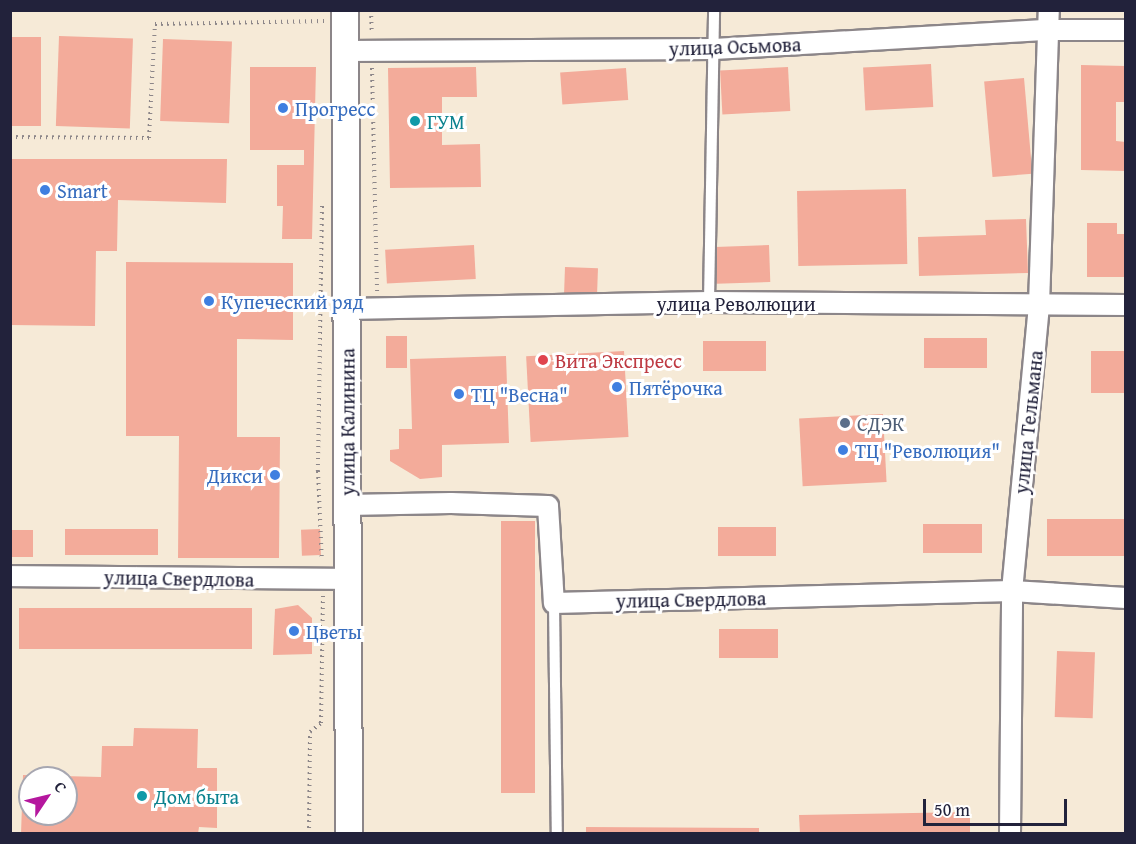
<!DOCTYPE html>
<meta charset="utf-8">
<style>
body{margin:0}
#map{position:relative;width:1136px;height:844px;overflow:hidden;background:#f6ead7;font-family:"Gentium Book Plus",serif}
div>[style]{position:absolute}
.building>*{inset:0;background:#f3ab9a;transform-origin:0 0}
.path>*{height:4px;margin-top:-2px;transform-origin:0;background:repeating-linear-gradient(90deg,#8c8689 0 1.5px,transparent 0 6px)}
.roads{filter:drop-shadow(2px 0 #8c8689) drop-shadow(-2px 0 #8c8689) drop-shadow(0 2px #8c8689) drop-shadow(0 -2px #8c8689)}
.service>*{height:10px;margin:-5px;padding:0 5px;transform-origin:5px;border-radius:5px;background:#fff}
.minor>*{height:20px;margin:-10px;padding:0 10px;transform-origin:10px;border-radius:10px;background:#fff}
.tertiary>*{height:26px;margin:-13px;padding:0 13px;transform-origin:13px;border-radius:13px;background:#fff}
.dots>*{width:16px;height:16px;translate:-50% -50%;box-sizing:border-box;border:3px solid #fff;border-radius:50%}
span{translate:-50% -50%;white-space:nowrap;text-align:center;line-height:1.15;-webkit-text-stroke:6px #fff;paint-order:stroke}
.street-label{font-size:20px;color:#22223b}
.shop-label{font-size:20px;color:#366cbe}
.left{translate:0 -50%;text-align:left}
.right{translate:-100% -50%;text-align:right}
.culture-label{font-size:20px;color:#0d838f}
.health-label{font-size:20px;color:#be3a42}
.service-label{font-size:20px;color:#4e5e75}
.frame{position:absolute;inset:0;border:12px solid #22223b;pointer-events:none}
.north{position:absolute;left:18px;top:766px;width:60px;height:60px;box-sizing:border-box;background:#fff;border:2px solid #a7a7b1;border-radius:50%;rotate:55deg;font-size:16px;font-weight:700;line-height:24px;text-align:center;color:#22223b}
.north::after{content:'';display:block;margin:auto;width:21px;height:27px;background:#b5179e;clip-path:polygon(50% 0,100% 100%,50% 72%,0 100%)}
.scale{position:absolute;left:923px;top:799px;width:144px;height:27px;box-sizing:border-box;border:3px solid #22223b;border-top:0;padding-left:8px;font-size:18px;line-height:21px;white-space:nowrap;color:#22223b;-webkit-text-stroke:4px #fff;paint-order:stroke}
</style>
<div id="map">
<div class="building">
<i style="left:59px;top:36px;width:74px;height:90px;rotate:2deg"></i>
<i style="left:10px;top:37px;width:31px;height:89px"></i>
<i style="left:163px;top:39px;width:69px;height:82px;rotate:2deg"></i>
<i style="left:931px;top:64px;width:43px;height:68px;rotate:87deg"></i>
<i style="clip-path:polygon(1081px 65px,1126px 66px,1126px 102px,1116px 102px,1116px 141px,1126px 142px,1126px 171px,1081px 170px)"></i>
<i style="clip-path:polygon(250px 67px,316px 67px,312px 239px,282px 239px,283px 206px,277px 206px,277px 165px,304px 165px,304px 150px,250px 150px)"></i>
<i style="clip-path:polygon(476px 67px,477px 97px,442px 97px,442px 145px,480px 144px,481px 187px,390px 188px,388px 68px)"></i>
<i style="left:788px;top:67px;width:44px;height:68px;rotate:87deg"></i>
<i style="left:626px;top:68px;width:32px;height:66px;rotate:86deg"></i>
<i style="left:1024px;top:78px;width:96px;height:40px;rotate:85deg"></i>
<i style="clip-path:polygon(10px 159px,227px 159px,226px 203px,118px 200px,117px 251px,96px 251px,95px 326px,10px 325px)"></i>
<i style="left:906px;top:189px;width:75px;height:109px;rotate:89deg"></i>
<i style="clip-path:polygon(1026px 219px,1028px 273px,919px 276px,918px 237px,986px 235px,985px 220px)"></i>
<i style="clip-path:polygon(1087px 223px,1117px 223px,1117px 234px,1126px 234px,1126px 277px,1087px 277px)"></i>
<i style="left:474px;top:245px;width:34px;height:89px;rotate:87deg"></i>
<i style="left:769px;top:245px;width:37px;height:54px;rotate:88deg"></i>
<i style="clip-path:polygon(126px 262px,293px 263px,293px 340px,237px 339px,237px 437px,280px 437px,279px 558px,178px 558px,179px 436px,126px 436px)"></i>
<i style="left:565px;top:267px;width:33px;height:27px;rotate:2deg"></i>
<i style="left:386px;top:336px;width:21px;height:32px"></i>
<i style="left:987px;top:338px;width:30px;height:63px;rotate:90deg"></i>
<i style="left:703px;top:341px;width:63px;height:30px"></i>
<i style="left:624px;top:351px;width:86px;height:98px;rotate:87deg"></i>
<i style="left:1126px;top:351px;width:42px;height:35px;rotate:90deg"></i>
<i style="clip-path:polygon(506px 356px,509px 443px,442px 445px,442px 477px,420px 479px,390px 461px,390px 450px,399px 449px,399px 429px,412px 429px,410px 359px)"></i>
<i style="left:883px;top:414px;width:68px;height:84px;rotate:87deg"></i>
<i style="left:1126px;top:519px;width:37px;height:79px;rotate:90deg"></i>
<i style="left:501px;top:521px;width:34px;height:272px"></i>
<i style="left:923px;top:524px;width:59px;height:29px"></i>
<i style="left:776px;top:527px;width:29px;height:58px;rotate:90deg"></i>
<i style="left:65px;top:529px;width:93px;height:26px"></i>
<i style="left:320px;top:529px;width:26px;height:19px;rotate:88deg"></i>
<i style="left:10px;top:530px;width:23px;height:27px"></i>
<i style="clip-path:polygon(298px 605px,312px 618px,312px 654px,273px 655px,275px 609px)"></i>
<i style="left:19px;top:608px;width:233px;height:41px"></i>
<i style="left:778px;top:629px;width:29px;height:59px;rotate:90deg"></i>
<i style="left:1057px;top:651px;width:38px;height:66px;rotate:2deg"></i>
<i style="clip-path:polygon(evenodd,134px 728px,198px 729px,197px 768px,217px 768px,217px 828px,199px 827px,198px 834px,21px 834px,23px 775px,101px 777px,102px 746px,133px 746px,134px 728px,30px 778px,66px 778px,66px 814px,30px 814px,30px 778px)"></i>
<i style="clip-path:polygon(970px 812px,970px 834px,800px 834px,799px 815px)"></i>
<i style="clip-path:polygon(586px 827px,759px 828px,759px 834px,586px 834px)"></i>
</div>
<div class="path">
<i style="left:371px;top:10px;width:24px;rotate:88deg"></i>
<i style="left:372px;top:68px;width:224px;rotate:88.7deg"></i>
<i style="left:10px;top:137px;width:139px;rotate:0.4deg"></i>
<i style="left:149px;top:138px;width:114px;rotate:-87deg"></i>
<i style="left:155px;top:24px;width:169px;rotate:-1deg"></i>
<i style="left:322px;top:206px;width:265px;rotate:90.9deg"></i>
<i style="left:318px;top:471px;width:90px;rotate:87.5deg"></i>
<i style="left:309px;top:834px;width:102px;rotate:-89.4deg"></i>
<i style="left:310px;top:732px;width:14px;rotate:-39deg"></i>
<i style="left:321px;top:723px;width:127px;rotate:-89.1deg"></i>
</div>
<div class="roads">
<div class="service">
<i style="left:709px;top:302px;width:292px;rotate:-89deg"></i>
<i style="left:554px;top:603px;width:231px;rotate:89.3deg"></i>
</div>
<div class="minor">
<i style="left:345px;top:51px;width:369px;rotate:-0.3deg"></i>
<i style="left:714px;top:49px;width:335px;rotate:-3.3deg"></i>
<i style="left:1048px;top:30px;width:78px"></i>
<i style="left:346px;top:309px;width:363px;rotate:-1.1deg"></i>
<i style="left:709px;top:302px;width:417px;rotate:0.4deg"></i>
<i style="left:347px;top:505px;width:104px;rotate:-1.1deg"></i>
<i style="left:451px;top:503px;width:97px;rotate:1.8deg"></i>
<i style="left:548px;top:506px;width:97px;rotate:86.5deg"></i>
<i style="left:554px;top:603px;width:458px;rotate:-1.5deg"></i>
<i style="left:1012px;top:591px;width:114px;rotate:3.5deg"></i>
<i style="left:10px;top:576px;width:338px;rotate:0.5deg"></i>
<i style="left:1010px;top:834px;width:243px;rotate:-89.5deg"></i>
<i style="left:1012px;top:591px;width:287px;rotate:-84.6deg"></i>
<i style="left:1039px;top:305px;width:295px;rotate:-88.1deg"></i>
</div>
<div class="tertiary">
<i style="left:345px;top:10px;width:824px;rotate:89.72deg"></i>
</div>
</div>
<div class="dots">
<i style="left:283px;top:108px;background:#3f7fe0"></i>
<i style="left:415px;top:121px;background:#0f9aa8"></i>
<i style="left:45px;top:190px;background:#3f7fe0"></i>
<i style="left:209px;top:301px;background:#3f7fe0"></i>
<i style="left:543px;top:360px;background:#e0444e"></i>
<i style="left:617px;top:387px;background:#3f7fe0"></i>
<i style="left:459px;top:394px;background:#3f7fe0"></i>
<i style="left:845px;top:423px;background:#5c6f8a"></i>
<i style="left:843px;top:450px;background:#3f7fe0"></i>
<i style="left:275px;top:475px;background:#3f7fe0"></i>
<i style="left:294px;top:631px;background:#3f7fe0"></i>
<i style="left:142px;top:796px;background:#0f9aa8"></i>
</div>
<div class="street-label">
<span style="left:735px;top:46px;rotate:-2deg">улица Осьмова</span>
<span style="left:736px;top:303px">улица Революции</span>
<span style="left:347px;top:422px;rotate:-90deg">улица Калинина</span>
<span style="left:1028px;top:422px;rotate:-84deg">улица Тельмана</span>
<span style="left:179px;top:578px;rotate:1deg">улица Свердлова</span>
<span style="left:691px;top:599px;rotate:-1deg">улица Свердлова</span>
</div>
<div class="shop-label">
<span class="left" style="left:295px;top:108px">Прогресс</span>
<span class="left" style="left:57px;top:190px">Smart</span>
<span class="left" style="left:221px;top:301px">Купеческий ряд</span>
<span class="left" style="left:629px;top:387px">Пятёрочка</span>
<span class="left" style="left:471px;top:394px">ТЦ "Весна"</span>
<span class="left" style="left:855px;top:450px">ТЦ "Революция"</span>
<span class="right" style="left:263px;top:475px">Дикси</span>
<span class="left" style="left:306px;top:631px">Цветы</span>
</div>
<div class="culture-label">
<span class="left" style="left:427px;top:121px">ГУМ</span>
<span class="left" style="left:154px;top:796px">Дом быта</span>
</div>
<div class="health-label">
<span class="left" style="left:555px;top:360px">Вита Экспресс</span>
</div>
<div class="service-label">
<span class="left" style="left:857px;top:423px">СДЭК</span>
</div>
<div class="frame"></div>
<div class="north">С</div>
<div class="scale">50 m</div>
</div>
